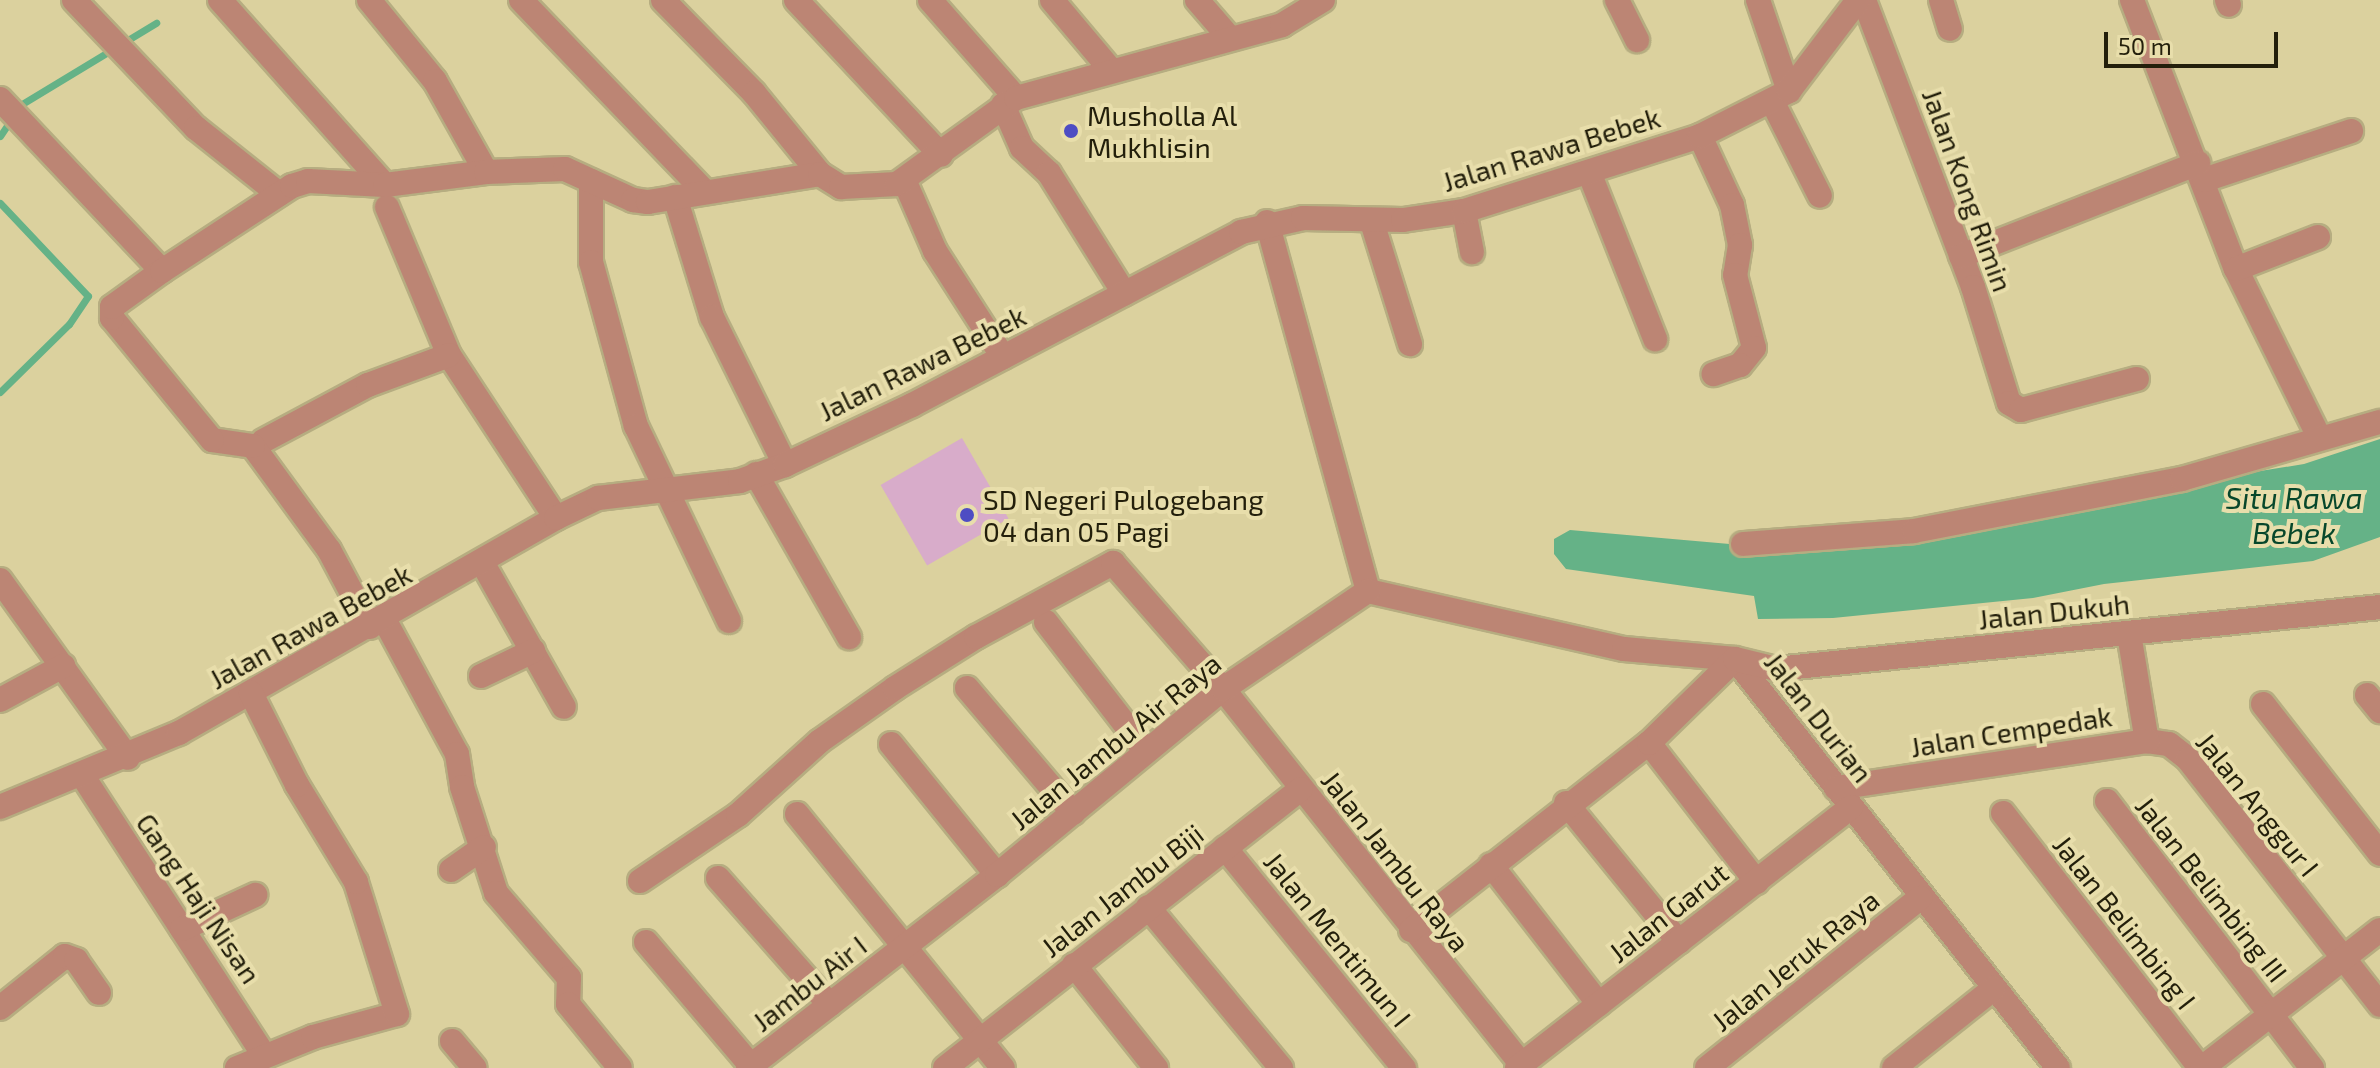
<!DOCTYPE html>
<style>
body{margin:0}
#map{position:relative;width:2380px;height:1068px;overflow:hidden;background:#dbd19e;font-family:"Exo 2",sans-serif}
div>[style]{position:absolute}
.green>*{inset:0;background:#d8acca;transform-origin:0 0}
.water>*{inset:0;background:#65b287}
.stream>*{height:7px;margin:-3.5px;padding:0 3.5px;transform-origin:3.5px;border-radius:3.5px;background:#65b287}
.roads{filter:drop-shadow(2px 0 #b6ad81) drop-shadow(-2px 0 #b6ad81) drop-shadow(0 2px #b6ad81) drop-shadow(0 -2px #b6ad81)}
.minor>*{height:24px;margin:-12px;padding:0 12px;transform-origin:12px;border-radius:12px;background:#bc8574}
.dots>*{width:22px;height:22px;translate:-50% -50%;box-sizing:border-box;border:4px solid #e8deab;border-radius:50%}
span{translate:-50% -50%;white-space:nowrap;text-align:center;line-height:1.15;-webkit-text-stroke:8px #e8deab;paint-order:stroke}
.poi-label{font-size:28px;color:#231f0b}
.left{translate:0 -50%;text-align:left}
.street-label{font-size:28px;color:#231f0b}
.water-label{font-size:30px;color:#07472b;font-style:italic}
.scale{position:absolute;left:2104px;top:32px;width:174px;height:36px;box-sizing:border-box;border:4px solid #231f0b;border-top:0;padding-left:10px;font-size:24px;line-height:28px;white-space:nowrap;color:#231f0b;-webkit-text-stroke:6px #e8deab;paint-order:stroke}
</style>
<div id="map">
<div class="green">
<i style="left:962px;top:438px;width:93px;height:94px;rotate:60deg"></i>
</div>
<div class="water">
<i style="clip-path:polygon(2380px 439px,2380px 537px,2313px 561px,2104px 584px,2033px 598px,1833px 618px,1758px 619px,1754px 596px,1566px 569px,1554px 554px,1554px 539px,1570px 530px,1741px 545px,2063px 503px,2304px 464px)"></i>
</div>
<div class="stream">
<i style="left:22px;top:104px;width:157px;rotate:-31.2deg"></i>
<i style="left:0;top:136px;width:14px;rotate:-56deg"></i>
<i style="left:0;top:203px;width:128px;rotate:46.6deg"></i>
<i style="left:88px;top:296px;width:34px;rotate:124deg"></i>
<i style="left:69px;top:324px;width:97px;rotate:135.4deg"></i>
</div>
<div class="roads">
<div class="minor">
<i style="left:74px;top:0;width:177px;rotate:46.4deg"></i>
<i style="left:196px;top:128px;width:106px;rotate:38.5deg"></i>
<i style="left:220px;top:0;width:248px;rotate:48.3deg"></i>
<i style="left:369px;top:0;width:104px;rotate:50.8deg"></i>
<i style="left:435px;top:81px;width:104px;rotate:60.7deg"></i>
<i style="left:521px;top:0;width:263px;rotate:46.2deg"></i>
<i style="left:663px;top:0;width:130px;rotate:45.6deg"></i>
<i style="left:754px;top:93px;width:104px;rotate:50.8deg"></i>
<i style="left:796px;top:0;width:212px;rotate:46.9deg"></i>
<i style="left:930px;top:0;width:130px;rotate:48.7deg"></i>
<i style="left:1052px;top:0;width:92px;rotate:49.9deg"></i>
<i style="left:1197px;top:0;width:49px;rotate:49.1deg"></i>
<i style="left:1617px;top:0;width:45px;rotate:63.4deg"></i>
<i style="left:1758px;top:0;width:96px;rotate:71.2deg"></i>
<i style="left:1864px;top:0;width:307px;rotate:69.2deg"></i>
<i style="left:1973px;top:287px;width:121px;rotate:72.8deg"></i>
<i style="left:2009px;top:403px;width:14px;rotate:30deg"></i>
<i style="left:2021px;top:410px;width:120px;rotate:-15deg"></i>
<i style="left:1941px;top:0;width:30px;rotate:73deg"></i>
<i style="left:2132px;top:0;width:288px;rotate:68.9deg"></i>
<i style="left:2236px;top:269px;width:187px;rotate:63.7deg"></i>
<i style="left:2227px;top:0;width:5px;rotate:68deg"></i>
<i style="left:0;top:99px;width:236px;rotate:46.7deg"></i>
<i style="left:1772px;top:101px;width:106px;rotate:63.2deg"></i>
<i style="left:1003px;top:105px;width:47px;rotate:66.2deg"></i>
<i style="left:1022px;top:148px;width:37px;rotate:43deg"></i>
<i style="left:1049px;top:173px;width:142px;rotate:58deg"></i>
<i style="left:1700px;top:136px;width:76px;rotate:65.1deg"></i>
<i style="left:1732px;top:205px;width:41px;rotate:78.7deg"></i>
<i style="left:1740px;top:245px;width:30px;rotate:99deg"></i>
<i style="left:1735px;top:275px;width:75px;rotate:75.4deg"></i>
<i style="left:1754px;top:348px;width:22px;rotate:129deg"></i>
<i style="left:1740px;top:365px;width:28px;rotate:161deg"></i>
<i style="left:1589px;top:172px;width:180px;rotate:68.4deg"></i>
<i style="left:2204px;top:180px;width:155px;rotate:-18.4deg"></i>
<i style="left:591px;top:181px;width:81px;rotate:90deg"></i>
<i style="left:591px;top:262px;width:170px;rotate:74.7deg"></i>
<i style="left:636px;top:426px;width:216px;rotate:64.5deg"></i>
<i style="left:905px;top:182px;width:75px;rotate:66.5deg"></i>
<i style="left:935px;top:251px;width:126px;rotate:57.3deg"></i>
<i style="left:675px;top:197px;width:126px;rotate:72.9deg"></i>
<i style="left:712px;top:317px;width:165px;rotate:63.7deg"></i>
<i style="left:387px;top:207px;width:160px;rotate:67.3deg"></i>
<i style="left:449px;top:355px;width:195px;rotate:56.7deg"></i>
<i style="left:1464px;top:211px;width:42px;rotate:79deg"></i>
<i style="left:1267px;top:222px;width:383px;rotate:74.7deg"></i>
<i style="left:1372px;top:222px;width:128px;rotate:72.7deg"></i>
<i style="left:1961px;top:256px;width:255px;rotate:-21.4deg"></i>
<i style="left:2236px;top:269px;width:88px;rotate:-21.3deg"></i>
<i style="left:263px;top:441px;width:119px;rotate:-28.1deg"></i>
<i style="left:368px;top:385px;width:86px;rotate:-20.3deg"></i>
<i style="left:756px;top:474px;width:188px;rotate:60.3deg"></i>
<i style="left:1743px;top:544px;width:171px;rotate:-4.3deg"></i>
<i style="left:1914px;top:531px;width:273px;rotate:-11deg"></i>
<i style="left:2182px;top:479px;width:206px;rotate:-16.1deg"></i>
<i style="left:483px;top:564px;width:164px;rotate:60.5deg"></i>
<i style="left:0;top:580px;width:219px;rotate:54.3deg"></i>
<i style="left:1368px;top:591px;width:262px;rotate:12.8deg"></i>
<i style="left:1624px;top:649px;width:111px;rotate:5.1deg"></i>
<i style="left:1735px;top:659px;width:521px;rotate:51.7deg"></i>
<i style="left:384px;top:619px;width:153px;rotate:61.6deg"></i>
<i style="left:457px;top:754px;width:33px;rotate:81deg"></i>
<i style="left:462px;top:787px;width:111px;rotate:72.2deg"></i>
<i style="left:496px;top:893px;width:112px;rotate:49.3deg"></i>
<i style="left:569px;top:978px;width:26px;rotate:92deg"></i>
<i style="left:568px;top:1004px;width:82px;rotate:50.9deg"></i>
<i style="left:1046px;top:622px;width:162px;rotate:52.3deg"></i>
<i style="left:370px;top:627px;width:87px;rotate:-118deg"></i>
<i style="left:329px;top:550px;width:129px;rotate:-126.2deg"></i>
<i style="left:253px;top:446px;width:41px;rotate:-171.7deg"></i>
<i style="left:212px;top:440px;width:158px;rotate:-129.3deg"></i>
<i style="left:112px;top:318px;width:11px;rotate:-90deg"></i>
<i style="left:112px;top:307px;width:62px;rotate:-35.8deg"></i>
<i style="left:162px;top:271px;width:155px;rotate:-33.2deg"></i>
<i style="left:292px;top:186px;width:17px;rotate:-17deg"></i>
<i style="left:308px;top:181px;width:77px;rotate:3deg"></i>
<i style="left:385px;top:185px;width:102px;rotate:-7.3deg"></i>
<i style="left:486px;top:172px;width:79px;rotate:-2.2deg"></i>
<i style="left:565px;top:169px;width:75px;rotate:24.5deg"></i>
<i style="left:633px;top:200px;width:15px;rotate:8deg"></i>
<i style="left:648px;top:202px;width:174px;rotate:-9.2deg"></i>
<i style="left:820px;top:174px;width:25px;rotate:32deg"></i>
<i style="left:841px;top:187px;width:56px;rotate:-3.1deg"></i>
<i style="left:897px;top:184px;width:147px;rotate:-35.9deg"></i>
<i style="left:1016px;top:98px;width:276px;rotate:-15.3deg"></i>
<i style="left:1282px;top:25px;width:48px;rotate:-31.4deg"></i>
<i style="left:2129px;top:634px;width:109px;rotate:80.5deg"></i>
<i style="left:2147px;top:741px;width:22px;rotate:8deg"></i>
<i style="left:2169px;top:744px;width:24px;rotate:38deg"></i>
<i style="left:2188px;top:759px;width:312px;rotate:52deg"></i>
<i style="left:481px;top:676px;width:58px;rotate:-25.7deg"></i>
<i style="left:967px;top:688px;width:164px;rotate:49.7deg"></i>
<i style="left:2367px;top:695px;width:21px;rotate:51deg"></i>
<i style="left:0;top:700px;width:72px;rotate:-28.4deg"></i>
<i style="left:2263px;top:704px;width:190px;rotate:52deg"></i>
<i style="left:1649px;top:743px;width:176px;rotate:52.2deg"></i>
<i style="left:891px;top:744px;width:169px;rotate:51deg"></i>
<i style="left:82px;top:775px;width:334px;rotate:57deg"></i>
<i style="left:1836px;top:788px;width:315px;rotate:-8.6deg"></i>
<i style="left:2107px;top:801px;width:337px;rotate:52.5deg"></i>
<i style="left:1566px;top:803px;width:179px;rotate:50.9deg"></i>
<i style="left:0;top:807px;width:194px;rotate:-22.5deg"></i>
<i style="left:179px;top:733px;width:434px;rotate:-29.7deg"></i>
<i style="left:556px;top:518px;width:47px;rotate:-25.5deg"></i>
<i style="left:598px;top:498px;width:143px;rotate:-6.8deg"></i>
<i style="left:740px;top:481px;width:48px;rotate:-19.6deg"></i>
<i style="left:785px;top:465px;width:140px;rotate:-25.3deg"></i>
<i style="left:912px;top:405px;width:372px;rotate:-27.7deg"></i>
<i style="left:1241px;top:232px;width:64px;rotate:-12.7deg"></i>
<i style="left:1303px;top:218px;width:100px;rotate:1.1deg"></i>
<i style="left:1403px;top:220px;width:62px;rotate:-8.4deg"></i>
<i style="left:1464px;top:211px;width:248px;rotate:-17.6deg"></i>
<i style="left:1700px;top:136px;width:100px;rotate:-26.8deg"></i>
<i style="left:1789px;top:91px;width:114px;rotate:-52.8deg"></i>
<i style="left:2003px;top:813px;width:322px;rotate:52.3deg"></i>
<i style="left:797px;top:814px;width:327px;rotate:51deg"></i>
<i style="left:1225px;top:848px;width:284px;rotate:50.9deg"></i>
<i style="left:1491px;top:865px;width:176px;rotate:52.2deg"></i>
<i style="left:451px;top:870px;width:40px;rotate:-34.9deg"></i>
<i style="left:718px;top:878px;width:169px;rotate:48.6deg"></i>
<i style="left:640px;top:881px;width:118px;rotate:-34deg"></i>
<i style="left:738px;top:815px;width:110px;rotate:-42.1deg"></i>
<i style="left:820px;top:741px;width:92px;rotate:-35.2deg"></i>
<i style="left:895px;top:688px;width:96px;rotate:-32.2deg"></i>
<i style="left:976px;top:637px;width:156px;rotate:-28.4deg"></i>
<i style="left:1113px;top:563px;width:167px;rotate:48.9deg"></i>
<i style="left:1223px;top:689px;width:484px;rotate:51.5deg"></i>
<i style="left:1148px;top:907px;width:209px;rotate:50.4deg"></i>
<i style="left:182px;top:929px;width:81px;rotate:-25deg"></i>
<i style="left:1411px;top:930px;width:303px;rotate:-38.2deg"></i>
<i style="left:1649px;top:743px;width:120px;rotate:-44.3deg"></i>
<i style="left:1735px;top:659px;width:42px;rotate:13.7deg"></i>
<i style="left:1776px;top:669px;width:607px;rotate:-5.86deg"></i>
<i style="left:646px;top:942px;width:162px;rotate:49.7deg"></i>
<i style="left:1074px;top:965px;width:132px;rotate:51.5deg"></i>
<i style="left:0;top:1008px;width:83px;rotate:-38.7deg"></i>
<i style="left:65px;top:956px;width:12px;rotate:20deg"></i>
<i style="left:76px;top:960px;width:40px;rotate:55.1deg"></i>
<i style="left:452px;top:1041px;width:35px;rotate:50deg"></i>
<i style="left:237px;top:1068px;width:82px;rotate:-22.2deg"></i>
<i style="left:313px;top:1037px;width:87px;rotate:-15.3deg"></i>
<i style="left:397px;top:1014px;width:138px;rotate:-107.3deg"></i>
<i style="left:356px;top:882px;width:114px;rotate:-121.3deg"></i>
<i style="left:297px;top:785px;width:103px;rotate:-116.6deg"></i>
<i style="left:748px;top:1068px;width:315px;rotate:-37.8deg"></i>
<i style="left:997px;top:875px;width:293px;rotate:-39.5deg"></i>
<i style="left:1223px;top:689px;width:175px;rotate:-34.1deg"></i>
<i style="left:945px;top:1068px;width:452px;rotate:-38.1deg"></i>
<i style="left:1517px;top:1068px;width:424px;rotate:-38deg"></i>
<i style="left:1707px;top:1068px;width:273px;rotate:-38.6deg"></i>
<i style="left:1894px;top:1068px;width:127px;rotate:-38.6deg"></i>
<i style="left:2202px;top:1068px;width:225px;rotate:-37.8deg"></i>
</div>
</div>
<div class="dots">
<i style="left:1071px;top:131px;background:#4e4dc3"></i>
<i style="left:967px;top:515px;background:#4e4dc3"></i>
</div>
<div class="poi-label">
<span class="left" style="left:1087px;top:131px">Musholla Al<br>Mukhlisin</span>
<span class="left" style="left:983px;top:515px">SD Negeri Pulogebang<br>04 dan 05 Pagi</span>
</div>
<div class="street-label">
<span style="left:1551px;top:149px;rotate:-17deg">Jalan Rawa Bebek</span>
<span style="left:1968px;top:190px;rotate:70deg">Jalan Kong Rimin</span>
<span style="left:922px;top:363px;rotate:-26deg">Jalan Rawa Bebek</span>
<span style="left:2054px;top:611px;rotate:-6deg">Jalan Dukuh</span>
<span style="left:310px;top:626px;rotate:-29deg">Jalan Rawa Bebek</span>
<span style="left:1819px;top:717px;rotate:52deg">Jalan Durian</span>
<span style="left:2011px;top:731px;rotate:-9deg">Jalan Cempedak</span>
<span style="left:1115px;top:741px;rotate:-39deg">Jalan Jambu Air Raya</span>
<span style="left:2258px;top:804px;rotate:51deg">Jalan Anggur I</span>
<span style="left:1396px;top:861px;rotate:52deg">Jalan Jambu Raya</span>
<span style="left:2212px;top:889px;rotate:52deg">Jalan Belimbing III</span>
<span style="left:1122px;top:890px;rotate:-38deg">Jalan Jambu Biji</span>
<span style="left:199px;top:898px;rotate:56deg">Gang Haji Nisan</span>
<span style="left:1668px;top:912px;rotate:-38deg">Jalan Garut</span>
<span style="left:2125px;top:922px;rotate:52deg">Jalan Belimbing I</span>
<span style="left:1338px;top:939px;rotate:51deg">Jalan Mentimun I</span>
<span style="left:1795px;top:960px;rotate:-39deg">Jalan Jeruk Raya</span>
<span style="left:809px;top:983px;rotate:-38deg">Jambu Air I</span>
</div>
<div class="water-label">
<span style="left:2294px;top:514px">Situ Rawa<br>Bebek</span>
</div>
<div class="scale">50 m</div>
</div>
